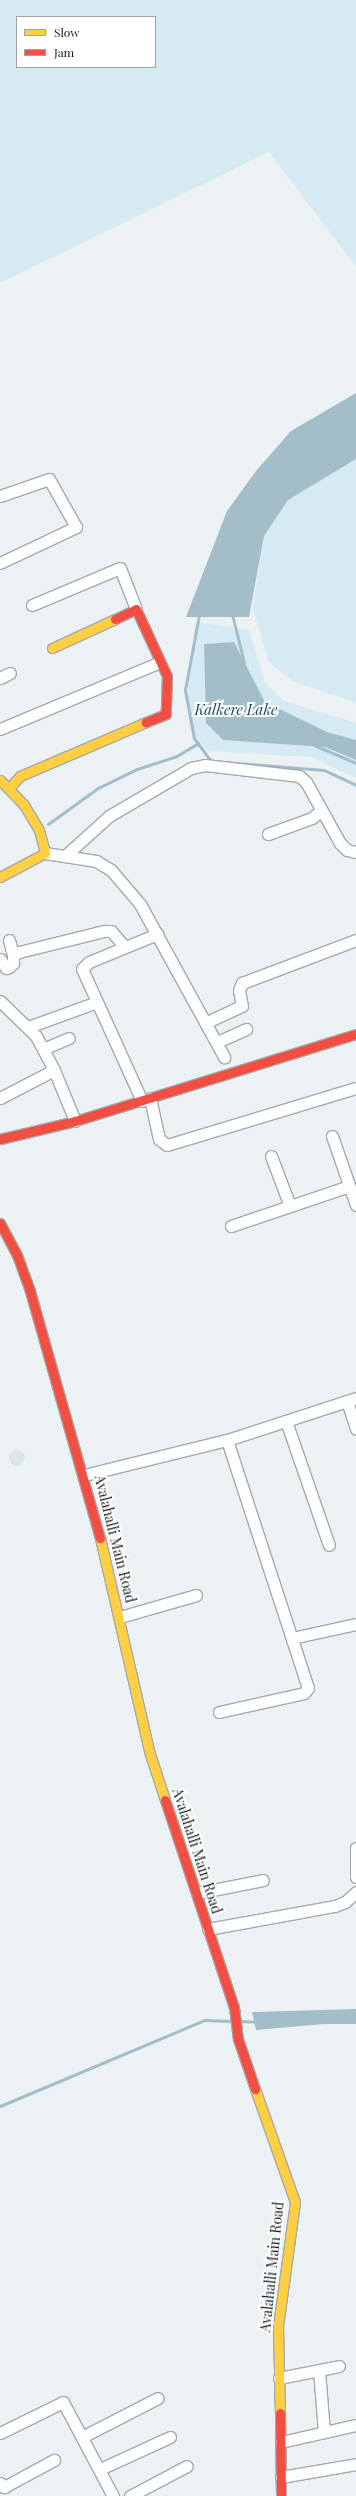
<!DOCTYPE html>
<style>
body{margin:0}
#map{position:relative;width:356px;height:2496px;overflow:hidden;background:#ecf2f4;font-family:"Playfair Display",serif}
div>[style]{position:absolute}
.built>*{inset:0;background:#dbe6eb}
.round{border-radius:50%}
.green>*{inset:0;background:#d5eaf2}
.water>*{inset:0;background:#a3bec9}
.stream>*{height:3px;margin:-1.5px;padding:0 1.5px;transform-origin:1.5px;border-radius:1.5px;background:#a3bec9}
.roads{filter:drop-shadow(1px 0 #a5a9ab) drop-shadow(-1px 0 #a5a9ab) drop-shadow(0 1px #a5a9ab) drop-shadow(0 -1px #a5a9ab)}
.street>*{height:11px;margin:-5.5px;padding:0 5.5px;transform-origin:5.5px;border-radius:5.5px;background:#fcfdfd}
.slow>*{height:9px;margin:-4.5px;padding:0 4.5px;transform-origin:4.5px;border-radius:4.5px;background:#ffcf43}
.jam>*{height:9px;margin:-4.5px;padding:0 4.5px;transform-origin:4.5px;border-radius:4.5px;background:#f24e42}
span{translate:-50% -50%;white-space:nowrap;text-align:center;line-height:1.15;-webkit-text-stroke:4px #fefffe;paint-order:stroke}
.street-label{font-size:14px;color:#151819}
.water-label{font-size:15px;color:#174a5b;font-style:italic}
.legend{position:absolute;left:16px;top:16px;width:140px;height:52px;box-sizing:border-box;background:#fefffe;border:1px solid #a1a3a2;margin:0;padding:5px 7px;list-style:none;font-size:12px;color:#151819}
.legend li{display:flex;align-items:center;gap:8px;height:20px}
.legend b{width:20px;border:1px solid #a1a3a2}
</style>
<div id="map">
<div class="built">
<i class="round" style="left:9px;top:1450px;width:16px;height:16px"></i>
</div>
<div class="green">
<i style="clip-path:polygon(evenodd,0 0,356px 0,356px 267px,269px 152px,0 283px,0 0,17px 17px,155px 17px,155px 67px,17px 67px,17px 17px)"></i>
<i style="clip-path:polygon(356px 459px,356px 703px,292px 681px,268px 661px,253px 607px,264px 536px,288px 500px)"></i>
<i style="clip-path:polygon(195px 622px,249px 630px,265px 682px,284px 701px,356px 723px,356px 740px,327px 732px,265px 702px,234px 642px,223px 740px,325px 747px,356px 760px,356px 778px,311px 757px,208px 751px,189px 727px,188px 686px)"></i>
</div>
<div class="water">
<i style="clip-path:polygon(356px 393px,356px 459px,288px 500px,264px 536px,249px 617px,186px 617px,227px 511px,256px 471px,291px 431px)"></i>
<i style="clip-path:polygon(234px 642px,265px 702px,327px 732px,356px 740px,356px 760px,325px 747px,223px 740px,206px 723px,204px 644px)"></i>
<i style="clip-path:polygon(356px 2009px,356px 2024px,324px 2024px,256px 2030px,252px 2012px)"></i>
</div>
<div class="stream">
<i style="left:232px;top:614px;width:50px;rotate:76.2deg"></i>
<i style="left:199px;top:615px;width:76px;rotate:100.6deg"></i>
<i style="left:185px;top:690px;width:49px;rotate:79.4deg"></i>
<i style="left:194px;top:738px;width:29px;rotate:54deg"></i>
<i style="left:211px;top:761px;width:3px"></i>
<i style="left:314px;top:745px;width:46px;rotate:23.2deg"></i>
<i style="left:225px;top:762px;width:99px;rotate:4.6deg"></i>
<i style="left:324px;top:770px;width:35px;rotate:25deg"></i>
<i style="left:48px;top:824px;width:62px;rotate:-35.8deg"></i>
<i style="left:98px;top:788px;width:43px;rotate:-26deg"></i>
<i style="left:137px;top:769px;width:40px;rotate:-18deg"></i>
<i style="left:175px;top:757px;width:27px;rotate:-31deg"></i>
<i style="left:240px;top:2021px;width:17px;rotate:3deg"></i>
<i style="left:0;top:2106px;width:222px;rotate:-22.8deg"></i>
<i style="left:205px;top:2020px;width:26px;rotate:2deg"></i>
</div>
<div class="roads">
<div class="street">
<i style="left:0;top:496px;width:52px;rotate:-19.1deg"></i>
<i style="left:49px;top:479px;width:55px;rotate:60.6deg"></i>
<i style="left:76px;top:527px;width:84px;rotate:154.7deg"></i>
<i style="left:32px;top:605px;width:95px;rotate:-22.8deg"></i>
<i style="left:120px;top:568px;width:44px;rotate:68.7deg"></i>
<i style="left:0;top:678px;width:11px;rotate:-27deg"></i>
<i style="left:0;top:729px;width:173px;rotate:-22.7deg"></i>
<i style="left:268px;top:834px;width:47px;rotate:-20deg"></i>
<i style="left:312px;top:818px;width:12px;rotate:-42deg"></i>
<i style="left:45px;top:853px;width:52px;rotate:8.9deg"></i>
<i style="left:96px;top:861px;width:17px;rotate:31deg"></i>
<i style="left:111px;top:870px;width:45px;rotate:49.5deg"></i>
<i style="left:140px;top:904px;width:175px;rotate:61.2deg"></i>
<i style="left:66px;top:855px;width:58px;rotate:-42.2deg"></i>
<i style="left:109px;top:816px;width:95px;rotate:-30.3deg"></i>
<i style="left:191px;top:768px;width:14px;rotate:-12deg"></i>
<i style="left:205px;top:765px;width:95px;rotate:6.7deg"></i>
<i style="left:299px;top:776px;width:9px;rotate:41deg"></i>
<i style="left:306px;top:782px;width:70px;rotate:60.9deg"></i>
<i style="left:340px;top:843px;width:10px;rotate:45deg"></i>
<i style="left:347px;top:850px;width:9px;rotate:13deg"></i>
<i style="left:9px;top:940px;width:16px;rotate:75deg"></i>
<i style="left:0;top:959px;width:11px;rotate:56deg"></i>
<i style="left:6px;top:968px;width:3px;rotate:-18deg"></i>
<i style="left:9px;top:967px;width:6px;rotate:-45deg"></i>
<i style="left:13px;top:963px;width:8px;rotate:-90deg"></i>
<i style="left:13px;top:955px;width:7px;rotate:-27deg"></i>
<i style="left:19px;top:952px;width:88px;rotate:-13.9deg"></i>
<i style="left:104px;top:931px;width:7px"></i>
<i style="left:111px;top:931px;width:21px;rotate:49deg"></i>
<i style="left:0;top:1001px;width:50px;rotate:44.2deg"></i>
<i style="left:36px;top:1036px;width:38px;rotate:62deg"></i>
<i style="left:54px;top:1070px;width:55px;rotate:67.6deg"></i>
<i style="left:207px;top:1022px;width:38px;rotate:-25deg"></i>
<i style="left:242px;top:1006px;width:16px;rotate:-101deg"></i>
<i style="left:239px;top:990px;width:8px;rotate:-67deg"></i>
<i style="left:242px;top:983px;width:122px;rotate:-20.7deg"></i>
<i style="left:28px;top:1027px;width:73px;rotate:-19.9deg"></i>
<i style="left:217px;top:1042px;width:32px;rotate:-24deg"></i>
<i style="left:43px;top:1049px;width:28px;rotate:-23deg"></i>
<i style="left:0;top:1098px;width:61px;rotate:-27.4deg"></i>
<i style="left:150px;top:1098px;width:42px;rotate:77.6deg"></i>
<i style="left:159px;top:1139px;width:10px;rotate:37deg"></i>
<i style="left:167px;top:1145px;width:197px;rotate:-16.8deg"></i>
<i style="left:142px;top:1101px;width:145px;rotate:-114.4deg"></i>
<i style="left:82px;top:969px;width:10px;rotate:-45deg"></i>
<i style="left:89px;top:962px;width:74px;rotate:-22.4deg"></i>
<i style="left:332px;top:1136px;width:73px;rotate:70.8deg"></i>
<i style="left:271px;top:1156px;width:53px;rotate:69.2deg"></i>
<i style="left:231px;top:1226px;width:125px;rotate:-18.7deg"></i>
<i style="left:347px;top:1401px;width:29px;rotate:72deg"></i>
<i style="left:286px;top:1421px;width:131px;rotate:70.9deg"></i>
<i style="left:84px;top:1475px;width:147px;rotate:-13.8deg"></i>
<i style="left:227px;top:1440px;width:136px;rotate:-18deg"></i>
<i style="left:120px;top:1617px;width:79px;rotate:-16.1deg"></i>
<i style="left:292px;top:1638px;width:66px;rotate:-12.3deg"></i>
<i style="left:219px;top:1712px;width:87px;rotate:-12.6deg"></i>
<i style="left:304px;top:1693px;width:6px;rotate:-51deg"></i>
<i style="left:308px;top:1688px;width:261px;rotate:-108.1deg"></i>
<i style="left:356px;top:1848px;width:29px;rotate:90deg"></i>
<i style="left:197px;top:1893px;width:67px;rotate:-11.1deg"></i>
<i style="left:208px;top:1929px;width:129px;rotate:-10.3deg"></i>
<i style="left:335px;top:1906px;width:11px;rotate:-22deg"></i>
<i style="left:345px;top:1902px;width:15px;rotate:-42deg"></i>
<i style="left:319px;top:2370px;width:62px;rotate:85.4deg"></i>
<i style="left:279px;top:2378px;width:61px;rotate:-11.3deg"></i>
<i style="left:0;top:2433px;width:70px;rotate:-26.2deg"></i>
<i style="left:63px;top:2402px;width:106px;rotate:62deg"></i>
<i style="left:82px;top:2437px;width:85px;rotate:-27.2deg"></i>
<i style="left:281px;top:2442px;width:77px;rotate:-12.8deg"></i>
<i style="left:100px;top:2469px;width:77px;rotate:-24.6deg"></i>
<i style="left:281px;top:2477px;width:76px;rotate:-9.8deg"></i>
<i style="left:0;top:2483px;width:6px;rotate:45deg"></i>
<i style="left:4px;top:2487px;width:57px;rotate:-28.4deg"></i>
<i style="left:130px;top:2496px;width:64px;rotate:-27.8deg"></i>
</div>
<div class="slow">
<i style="left:52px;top:648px;width:69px;rotate:-24.7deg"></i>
<i style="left:0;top:780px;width:35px;rotate:46deg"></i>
<i style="left:24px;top:805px;width:29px;rotate:59deg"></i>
<i style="left:39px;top:830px;width:24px;rotate:75deg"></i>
<i style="left:45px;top:853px;width:51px;rotate:151.9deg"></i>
<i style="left:9px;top:788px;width:16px;rotate:-47deg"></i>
<i style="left:20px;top:776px;width:137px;rotate:-23.2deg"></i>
<i style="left:100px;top:1538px;width:219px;rotate:77deg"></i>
<i style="left:149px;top:1751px;width:52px;rotate:71.9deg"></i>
<i style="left:255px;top:2089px;width:120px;rotate:70.5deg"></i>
<i style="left:295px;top:2202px;width:125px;rotate:97.8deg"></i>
<i style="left:278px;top:2326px;width:87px;rotate:88.7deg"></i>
</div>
<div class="jam">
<i style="left:115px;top:619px;width:23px;rotate:-25deg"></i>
<i style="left:136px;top:609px;width:74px;rotate:65.2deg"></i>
<i style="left:167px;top:676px;width:38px;rotate:92deg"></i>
<i style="left:166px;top:714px;width:22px;rotate:158deg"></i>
<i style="left:0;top:1139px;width:77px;rotate:-13.5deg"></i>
<i style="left:75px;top:1121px;width:294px;rotate:-17.2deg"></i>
<i style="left:0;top:1223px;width:36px;rotate:62deg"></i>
<i style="left:17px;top:1255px;width:38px;rotate:70deg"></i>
<i style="left:30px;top:1291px;width:257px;rotate:74.2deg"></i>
<i style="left:165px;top:1800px;width:218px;rotate:71.6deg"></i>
<i style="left:234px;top:2007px;width:32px;rotate:83deg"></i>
<i style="left:238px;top:2039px;width:53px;rotate:71.2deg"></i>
<i style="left:280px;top:2413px;width:83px;rotate:89.3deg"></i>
</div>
</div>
<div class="street-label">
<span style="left:115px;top:1539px;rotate:76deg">Avalahalli Main Road</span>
<span style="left:197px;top:1851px;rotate:72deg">Avalahalli Main Road</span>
<span style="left:272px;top:2267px;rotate:-84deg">Avalahalli Main Road</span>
</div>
<div class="water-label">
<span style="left:236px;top:710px">Kalkere Lake</span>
</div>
<ul class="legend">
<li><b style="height:5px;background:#ffcf43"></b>Slow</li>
<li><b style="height:5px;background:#f24e42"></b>Jam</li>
</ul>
</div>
